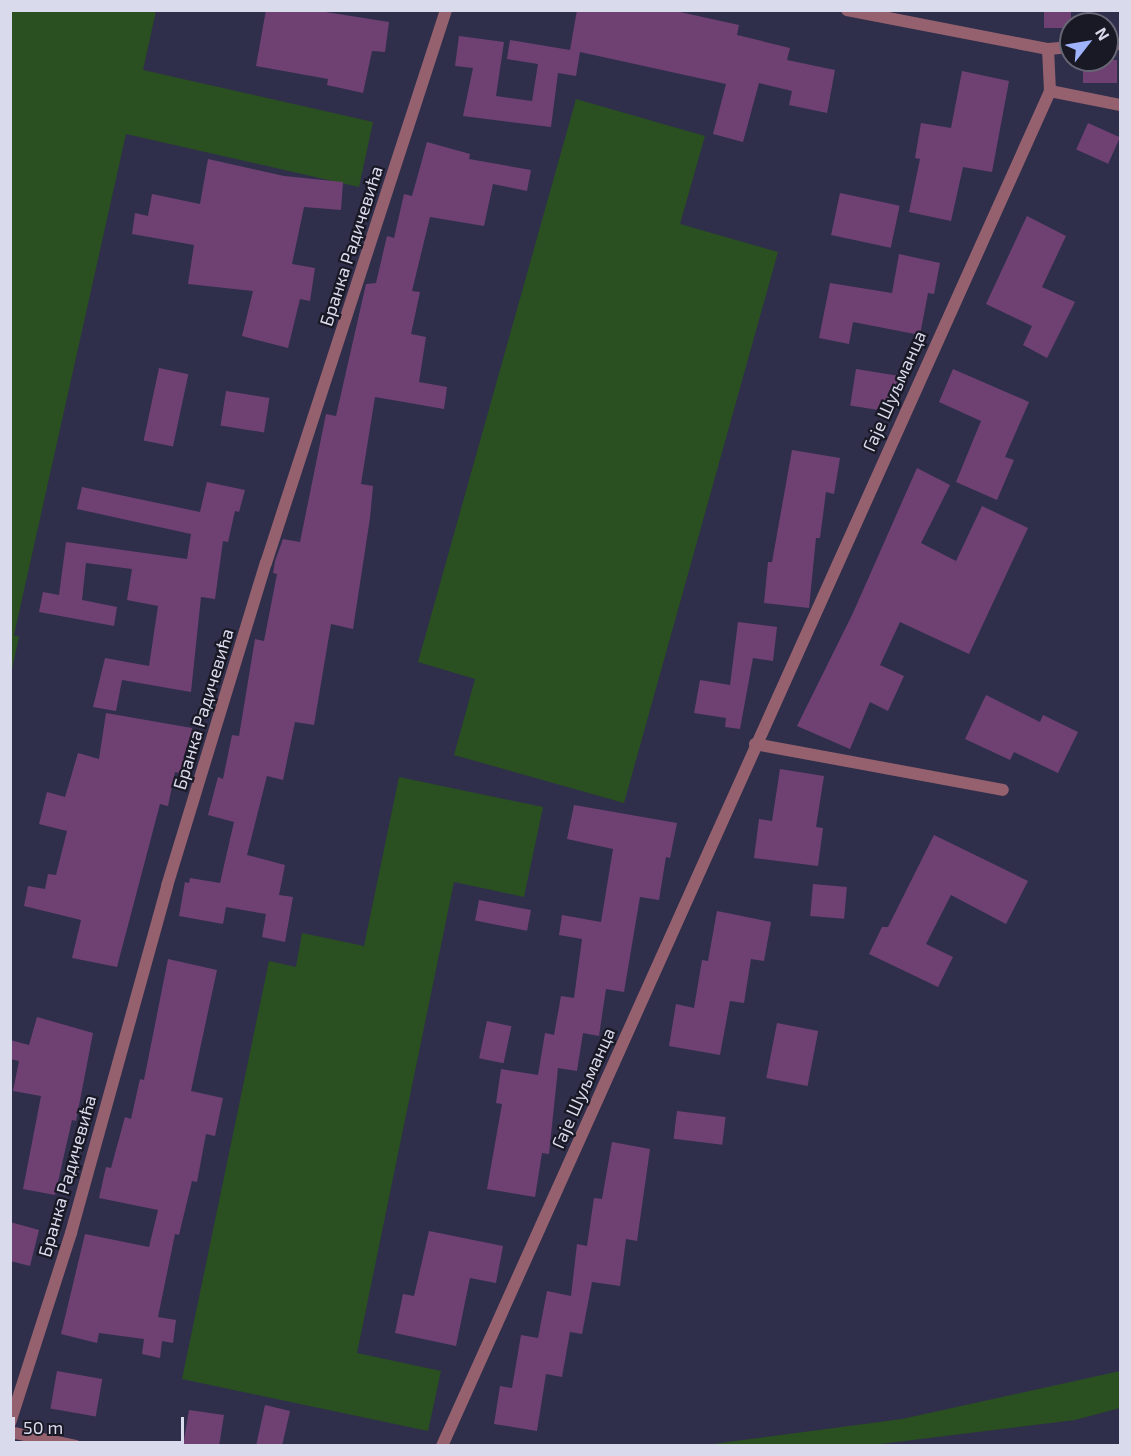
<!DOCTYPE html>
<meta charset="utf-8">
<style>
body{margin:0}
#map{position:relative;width:1131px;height:1456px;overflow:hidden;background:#2f2f4b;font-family:"Exo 2",sans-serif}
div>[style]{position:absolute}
.green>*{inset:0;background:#2a4f20}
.building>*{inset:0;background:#6f4173;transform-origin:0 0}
.minor>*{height:12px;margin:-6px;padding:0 6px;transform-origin:6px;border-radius:6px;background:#96616e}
span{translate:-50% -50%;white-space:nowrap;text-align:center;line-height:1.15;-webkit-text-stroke:4.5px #191925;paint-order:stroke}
.street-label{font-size:18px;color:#d9daec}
.frame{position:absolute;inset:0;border:12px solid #d9daec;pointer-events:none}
.north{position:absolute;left:1059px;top:12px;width:60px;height:60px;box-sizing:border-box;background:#191925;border:2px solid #666675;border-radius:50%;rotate:59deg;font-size:16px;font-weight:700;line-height:24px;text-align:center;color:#d9daec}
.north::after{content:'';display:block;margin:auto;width:21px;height:27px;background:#a0b3fd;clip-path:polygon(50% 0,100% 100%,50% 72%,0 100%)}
.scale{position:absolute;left:12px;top:1417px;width:172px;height:27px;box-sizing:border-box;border:3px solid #d9daec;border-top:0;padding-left:8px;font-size:18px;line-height:21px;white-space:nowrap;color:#d9daec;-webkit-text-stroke:4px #191925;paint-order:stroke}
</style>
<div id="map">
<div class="green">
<i style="clip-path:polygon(11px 11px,156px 11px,143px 70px,373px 122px,359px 187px,126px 134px,14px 635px,19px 637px,11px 674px)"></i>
<i style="clip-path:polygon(576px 99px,705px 136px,680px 224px,778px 252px,624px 803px,454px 755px,475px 679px,418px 662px)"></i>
<i style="clip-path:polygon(399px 777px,543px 807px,524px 897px,454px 882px,357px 1353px,441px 1371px,428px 1431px,182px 1379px,269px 961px,296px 967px,302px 933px,364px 946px)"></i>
<i style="clip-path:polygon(1120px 1371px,1120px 1408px,1075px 1420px,872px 1445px,705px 1445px,902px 1419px)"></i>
</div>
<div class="building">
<i style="clip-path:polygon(266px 10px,313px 10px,389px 22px,385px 52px,372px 51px,363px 93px,327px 85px,328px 79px,256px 66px)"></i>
<i style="clip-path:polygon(577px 10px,671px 10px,739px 25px,737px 35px,790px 48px,787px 60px,835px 70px,827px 113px,789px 105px,792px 91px,759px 83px,743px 142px,713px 134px,726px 84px,580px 52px,576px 76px,558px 73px,551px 127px,463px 116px,473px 68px,455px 66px,459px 36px,504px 42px,496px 96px,532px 101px,538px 64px,507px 59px,510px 40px,570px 50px)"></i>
<i style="left:1044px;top:10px;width:27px;height:18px"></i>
<i style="left:1083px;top:60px;width:34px;height:23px"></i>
<i style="clip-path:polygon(962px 71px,1009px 81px,992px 172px,963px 167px,951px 221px,909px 212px,920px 159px,915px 158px,921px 123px,951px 128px)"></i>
<i style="left:1088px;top:123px;width:35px;height:29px;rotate:24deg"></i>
<i style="clip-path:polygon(427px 142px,470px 154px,469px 159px,531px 170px,527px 191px,493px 184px,484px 226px,430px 217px,412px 291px,420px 292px,411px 334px,426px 337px,419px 382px,447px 387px,444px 409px,375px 397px,361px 484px,373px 486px,370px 518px,353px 629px,331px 624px,314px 725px,295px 722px,283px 780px,267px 776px,247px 855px,285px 865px,279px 895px,293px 897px,285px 942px,262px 937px,266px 914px,226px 907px,223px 924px,179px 916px,185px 882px,189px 883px,190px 878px,220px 883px,234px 822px,208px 815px,218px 777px,223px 779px,232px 735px,239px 736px,255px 639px,264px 641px,277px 574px,273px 573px,275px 561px,283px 539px,300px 542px,326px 414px,336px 416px,366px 284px,376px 283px,387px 236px,394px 238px,404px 194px,412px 196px)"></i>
<i style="clip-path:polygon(208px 159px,284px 176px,343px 182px,341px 210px,304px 207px,292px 264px,315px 268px,310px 301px,300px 299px,288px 348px,242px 336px,253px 291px,188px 284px,194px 245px,132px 234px,135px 213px,148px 216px,152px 194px,200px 204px)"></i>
<i style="left:840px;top:193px;width:61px;height:43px;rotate:12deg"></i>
<i style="clip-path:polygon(1027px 216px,1066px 236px,1042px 287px,1075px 302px,1047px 358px,1023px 345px,1032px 326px,986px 304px)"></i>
<i style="clip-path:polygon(899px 254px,940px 263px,934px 294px,928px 293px,920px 335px,853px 322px,849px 344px,819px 338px,830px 283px,892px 293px)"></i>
<i style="left:159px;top:368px;width:30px;height:74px;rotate:12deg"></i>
<i style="left:856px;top:369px;width:44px;height:37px;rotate:9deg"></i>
<i style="clip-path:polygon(953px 369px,1029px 402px,1005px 457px,1014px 460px,997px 500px,956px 482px,981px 421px,939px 402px)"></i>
<i style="left:226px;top:391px;width:44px;height:35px;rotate:9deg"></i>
<i style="clip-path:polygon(792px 450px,840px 458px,834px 494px,826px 492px,820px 538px,816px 538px,809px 608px,764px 603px,768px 562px,772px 562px)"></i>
<i style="clip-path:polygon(917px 468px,950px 485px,921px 543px,956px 561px,982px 506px,1028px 528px,969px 654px,900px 622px,880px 665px,904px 676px,888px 711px,870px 702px,850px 749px,797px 726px,853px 613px)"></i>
<i style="clip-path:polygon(207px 482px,245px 490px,239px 512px,235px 511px,228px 542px,223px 541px,215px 599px,201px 597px,191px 692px,122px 680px,116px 711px,93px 707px,105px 658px,149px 666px,158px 606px,127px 600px,132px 569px,86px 563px,82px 600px,117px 607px,114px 626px,39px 612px,43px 592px,59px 595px,66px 542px,187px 559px,191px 534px,77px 509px,82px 487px,200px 512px)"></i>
<i style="clip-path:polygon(738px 622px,777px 627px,773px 661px,753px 658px,740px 729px,725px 727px,726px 718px,694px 713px,700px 680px,730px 685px)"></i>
<i style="clip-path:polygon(986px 695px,1040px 722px,1043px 715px,1078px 732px,1058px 773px,1014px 752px,1010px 760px,965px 739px)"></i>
<i style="clip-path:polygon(106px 713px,192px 728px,184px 774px,175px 772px,168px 806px,160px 804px,117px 967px,72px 958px,81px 920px,24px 906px,28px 886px,45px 889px,48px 874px,56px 875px,67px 831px,39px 824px,47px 792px,65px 797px,78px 753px,99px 759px)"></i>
<i style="clip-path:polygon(780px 769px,824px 776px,816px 827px,823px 828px,818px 866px,754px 858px,759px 819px,772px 821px)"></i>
<i style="clip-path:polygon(574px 805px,677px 823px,670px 858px,666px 857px,659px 900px,640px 897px,624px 992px,606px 989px,599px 1036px,583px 1033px,577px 1071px,558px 1068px,549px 1154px,542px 1153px,535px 1197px,487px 1189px,502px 1104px,496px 1103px,501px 1069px,538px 1075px,545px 1033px,554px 1035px,561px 996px,574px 998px,582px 939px,559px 935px,562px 915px,601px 922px,613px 849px,567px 839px)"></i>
<i style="clip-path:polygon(934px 835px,1028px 881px,1006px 924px,951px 895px,926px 944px,953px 957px,938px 987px,869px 954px,882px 927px,888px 927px)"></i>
<i style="left:813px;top:884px;width:34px;height:32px;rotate:5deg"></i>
<i style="left:479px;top:900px;width:53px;height:21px;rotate:11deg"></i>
<i style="clip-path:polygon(717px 911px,771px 922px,764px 961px,751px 959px,744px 1003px,730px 1001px,720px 1055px,669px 1046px,676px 1004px,694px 1008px,702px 960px,708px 961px)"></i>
<i style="clip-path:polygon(168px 959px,217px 970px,191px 1091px,223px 1098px,215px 1136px,206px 1134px,197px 1182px,192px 1181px,179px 1235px,175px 1234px,158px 1317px,176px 1320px,173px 1343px,162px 1341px,160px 1358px,142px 1354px,144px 1339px,99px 1333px,97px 1343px,61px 1334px,85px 1234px,149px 1247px,158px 1210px,99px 1198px,106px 1167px,111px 1168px,125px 1117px,131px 1119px,140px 1079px,144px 1080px)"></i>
<i style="clip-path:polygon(37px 1017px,93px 1033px,76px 1121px,72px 1120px,55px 1195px,23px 1189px,41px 1096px,13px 1091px,19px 1061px,10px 1059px,10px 1040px,29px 1045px)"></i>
<i style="left:487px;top:1021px;width:25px;height:38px;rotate:12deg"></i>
<i style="left:777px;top:1023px;width:42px;height:56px;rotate:11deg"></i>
<i style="left:677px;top:1111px;width:49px;height:28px;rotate:7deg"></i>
<i style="clip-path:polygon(612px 1142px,650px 1149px,637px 1241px,626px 1239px,620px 1286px,592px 1282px,582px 1334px,570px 1332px,562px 1377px,546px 1374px,537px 1431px,494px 1424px,500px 1386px,512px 1388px,521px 1335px,538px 1338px,547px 1291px,571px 1296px,577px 1244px,587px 1246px,594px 1198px,602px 1199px)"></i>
<i style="clip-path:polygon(10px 1222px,39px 1230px,30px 1266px,10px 1261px)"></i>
<i style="clip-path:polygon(429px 1231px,503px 1246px,496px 1283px,470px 1278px,456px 1346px,395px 1333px,403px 1294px,414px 1296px)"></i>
<i style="left:57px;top:1371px;width:46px;height:38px;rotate:10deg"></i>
<i style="clip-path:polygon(265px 1405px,290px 1411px,282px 1446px,256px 1446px)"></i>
<i style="clip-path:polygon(189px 1410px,224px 1415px,219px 1446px,183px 1446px)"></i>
</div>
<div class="minor">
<i style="left:847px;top:10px;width:205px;rotate:11deg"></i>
<i style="left:1048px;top:49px;width:23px;rotate:-5deg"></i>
<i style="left:1107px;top:44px;width:13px"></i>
<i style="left:1050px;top:91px;width:71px;rotate:11.3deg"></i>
<i style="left:755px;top:744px;width:252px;rotate:10.5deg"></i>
<i style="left:10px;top:1423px;width:200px;rotate:-72.2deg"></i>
<i style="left:71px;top:1233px;width:360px;rotate:-74.5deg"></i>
<i style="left:167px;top:886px;width:338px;rotate:-73deg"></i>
<i style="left:266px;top:563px;width:582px;rotate:-71.97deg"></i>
<i style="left:10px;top:1432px;width:67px;rotate:12deg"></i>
<i style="left:442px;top:1446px;width:1485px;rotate:-65.83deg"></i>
<i style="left:1050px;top:91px;width:42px;rotate:-92.7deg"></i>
</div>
<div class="street-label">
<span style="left:351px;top:246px;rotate:-72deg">Бранка Радичевића</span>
<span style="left:894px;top:391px;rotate:-66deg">Гаје Шуљманца</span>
<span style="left:203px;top:709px;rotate:-73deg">Бранка Радичевића</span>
<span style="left:583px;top:1088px;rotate:-66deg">Гаје Шуљманца</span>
<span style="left:67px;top:1176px;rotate:-74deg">Бранка Радичевића</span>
</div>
<div class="frame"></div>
<div class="north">N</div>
<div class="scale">50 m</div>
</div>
